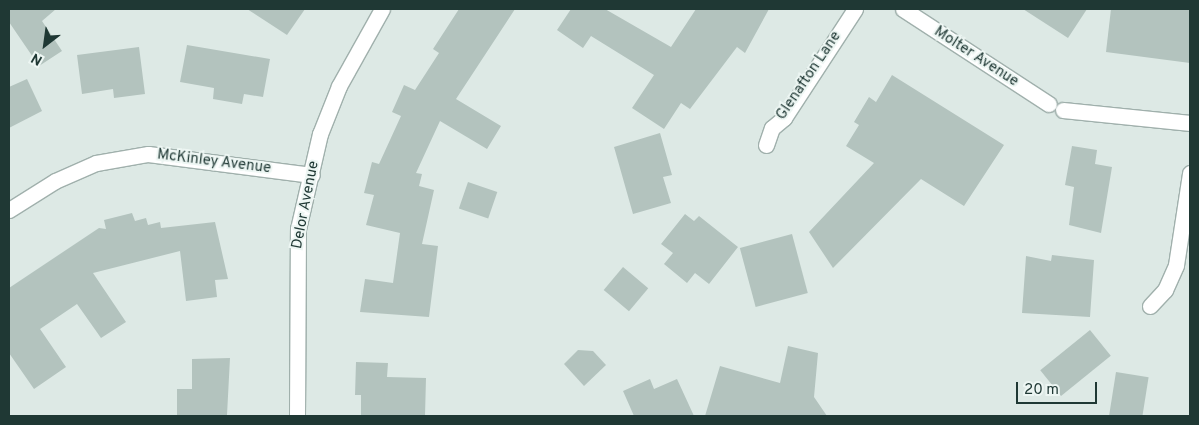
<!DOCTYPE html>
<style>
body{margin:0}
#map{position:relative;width:1199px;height:425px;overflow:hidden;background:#dde9e5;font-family:Overpass,sans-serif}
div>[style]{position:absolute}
.building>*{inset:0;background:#b3c3be;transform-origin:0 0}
.roads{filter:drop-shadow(1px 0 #a0b0ac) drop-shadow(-1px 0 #a0b0ac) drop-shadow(0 1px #a0b0ac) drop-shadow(0 -1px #a0b0ac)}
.minor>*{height:15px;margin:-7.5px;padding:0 7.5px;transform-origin:7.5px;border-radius:7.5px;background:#fff}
span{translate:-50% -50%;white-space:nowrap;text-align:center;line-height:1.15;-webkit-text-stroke:4px #edf6f3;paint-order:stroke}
.street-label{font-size:15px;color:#1f3834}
.frame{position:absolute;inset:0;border:10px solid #1f3834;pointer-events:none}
.north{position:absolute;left:20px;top:20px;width:50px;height:50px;-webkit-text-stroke:4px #edf6f3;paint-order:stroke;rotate:210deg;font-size:14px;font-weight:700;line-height:20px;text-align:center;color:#1f3834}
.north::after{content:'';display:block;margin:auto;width:18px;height:22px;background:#1f3834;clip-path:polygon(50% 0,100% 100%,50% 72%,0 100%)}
.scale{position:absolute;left:1016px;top:382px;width:81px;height:22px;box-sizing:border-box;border:2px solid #1f3834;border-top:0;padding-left:6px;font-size:15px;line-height:18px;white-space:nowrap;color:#1f3834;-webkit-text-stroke:4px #edf6f3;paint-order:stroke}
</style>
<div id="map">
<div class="building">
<i style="clip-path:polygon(9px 9px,56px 9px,42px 21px,62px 51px,39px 66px,9px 22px)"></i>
<i style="clip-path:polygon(247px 9px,305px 9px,287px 35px)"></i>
<i style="clip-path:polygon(459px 9px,515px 9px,456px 99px,501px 126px,487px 149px,440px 121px,416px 173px,422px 174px,419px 186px,434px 190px,422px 244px,438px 246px,429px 317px,360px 312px,365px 279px,393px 283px,400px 233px,366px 225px,374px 195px,364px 193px,372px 162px,379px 164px,401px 116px,392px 112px,404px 85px,415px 90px,439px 53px,433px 49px)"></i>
<i style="clip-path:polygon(571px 9px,605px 9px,671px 47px,696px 9px,769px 9px,745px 53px,737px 47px,690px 109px,681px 103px,664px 129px,632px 108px,654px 75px,591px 36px,583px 48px,557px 30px)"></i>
<i style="clip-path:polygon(1023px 9px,1087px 9px,1068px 38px)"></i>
<i style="clip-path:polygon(1111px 9px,1190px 9px,1190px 63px,1106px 52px)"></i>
<i style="clip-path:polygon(187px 45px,270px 59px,263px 97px,244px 94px,242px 104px,213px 99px,214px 88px,180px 82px)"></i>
<i style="clip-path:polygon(139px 47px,145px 94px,114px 98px,113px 89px,82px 94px,77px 55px)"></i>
<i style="clip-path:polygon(892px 75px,1004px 145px,964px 206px,921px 179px,833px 268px,809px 232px,874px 163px,846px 146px,859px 125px,854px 122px,869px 97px,876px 102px)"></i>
<i style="clip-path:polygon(27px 79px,42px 111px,9px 128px,9px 87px)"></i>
<i style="clip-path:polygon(660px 133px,672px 175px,663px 177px,671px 203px,633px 214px,614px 147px)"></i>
<i style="clip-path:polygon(1072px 146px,1097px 150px,1095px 164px,1112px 167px,1101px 233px,1069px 225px,1074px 187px,1065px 185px)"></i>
<i style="left:468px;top:182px;width:31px;height:28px;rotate:19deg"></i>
<i style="clip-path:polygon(132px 213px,135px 221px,146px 218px,148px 225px,160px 222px,161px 228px,215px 222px,228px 279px,215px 280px,217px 297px,186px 301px,180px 251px,93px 273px,126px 322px,101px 338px,77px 304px,40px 329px,66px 367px,34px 389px,9px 353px,9px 288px,99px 228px,106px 229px,104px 220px)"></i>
<i style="clip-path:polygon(685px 214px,694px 221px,699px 216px,738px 247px,709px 284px,695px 273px,687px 283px,664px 264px,673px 253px,661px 244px)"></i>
<i style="left:792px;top:234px;width:61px;height:54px;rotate:75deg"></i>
<i style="clip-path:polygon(1052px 255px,1094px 260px,1090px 317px,1022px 313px,1026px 256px,1051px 261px)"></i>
<i style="left:623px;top:267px;width:33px;height:30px;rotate:40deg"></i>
<i style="left:1090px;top:330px;width:33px;height:64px;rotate:51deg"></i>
<i style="clip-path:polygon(788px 346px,818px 353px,814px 397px,827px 416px,705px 416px,720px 366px,780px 383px)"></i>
<i style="clip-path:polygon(578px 350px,593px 351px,606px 365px,584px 386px,564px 364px)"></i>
<i style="clip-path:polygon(230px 358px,227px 415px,177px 415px,177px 389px,192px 389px,192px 359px)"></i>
<i style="clip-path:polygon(356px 362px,388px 363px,387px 377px,426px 378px,425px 416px,361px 415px,361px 395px,355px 395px)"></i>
<i style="left:1116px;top:372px;width:33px;height:44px;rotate:9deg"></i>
<i style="clip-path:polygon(650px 379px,654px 389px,677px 379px,694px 416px,634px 416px,623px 391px)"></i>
</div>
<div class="roads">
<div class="minor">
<i style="left:903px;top:9px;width:174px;rotate:33.1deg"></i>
<i style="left:1063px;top:110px;width:128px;rotate:5.8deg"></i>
<i style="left:766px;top:145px;width:18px;rotate:-71deg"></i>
<i style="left:772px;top:128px;width:16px;rotate:-40deg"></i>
<i style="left:784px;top:118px;width:130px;rotate:-56.9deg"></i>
<i style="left:9px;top:210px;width:54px;rotate:-32.2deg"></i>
<i style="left:55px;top:181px;width:45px;rotate:-23.7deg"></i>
<i style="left:96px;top:163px;width:53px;rotate:-9.8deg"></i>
<i style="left:148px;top:154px;width:165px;rotate:7.3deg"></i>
<i style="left:1150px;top:306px;width:22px;rotate:-47deg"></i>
<i style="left:1165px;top:290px;width:27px;rotate:-66deg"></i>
<i style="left:1176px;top:265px;width:93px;rotate:-81.3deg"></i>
<i style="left:297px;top:416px;width:187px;rotate:-89.7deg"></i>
<i style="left:298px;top:229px;width:98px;rotate:-77deg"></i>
<i style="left:320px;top:134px;width:52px;rotate:-68.4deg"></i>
<i style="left:339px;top:86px;width:88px;rotate:-60.8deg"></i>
</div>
</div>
<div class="street-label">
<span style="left:976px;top:57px;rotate:33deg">Molter Avenue</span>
<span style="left:809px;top:76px;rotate:-56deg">Glenafton Lane</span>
<span style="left:214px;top:162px;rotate:7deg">McKinley Avenue</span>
<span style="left:306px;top:205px;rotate:-79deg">Delor Avenue</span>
</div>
<div class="frame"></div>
<div class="north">N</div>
<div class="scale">20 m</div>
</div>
